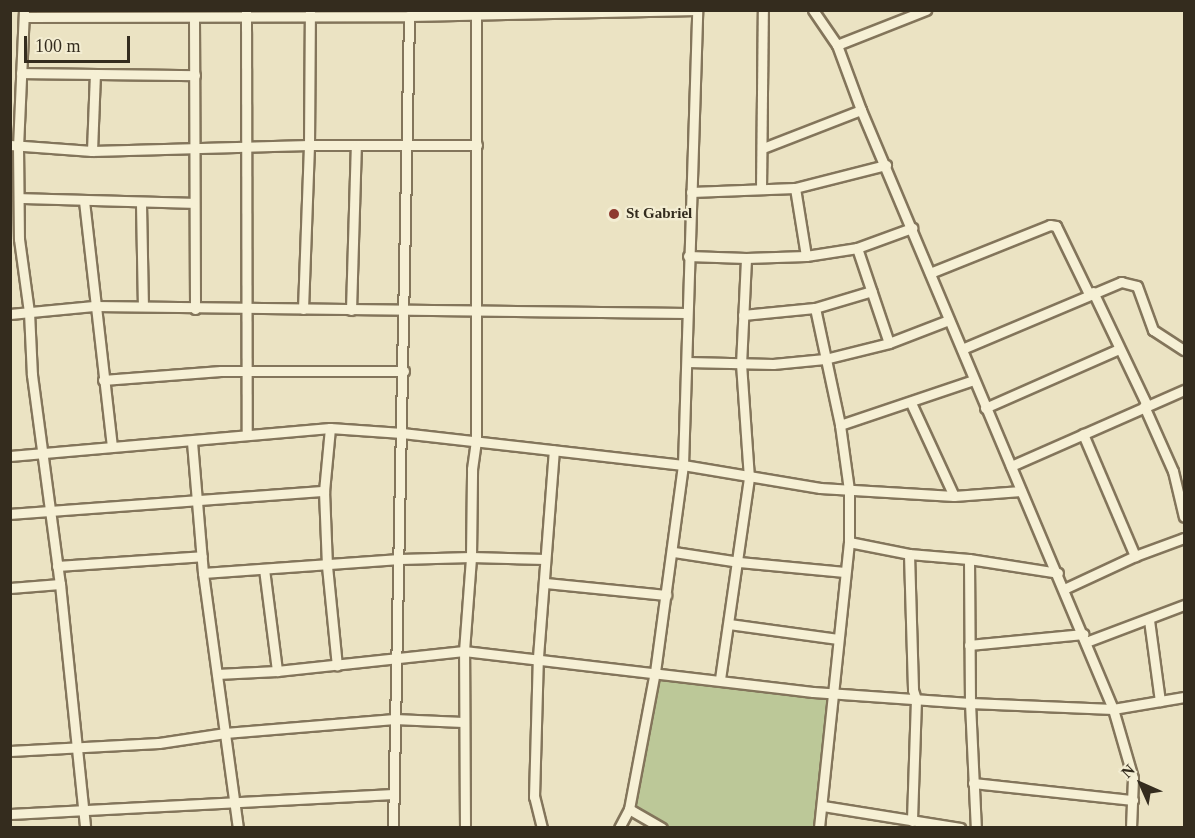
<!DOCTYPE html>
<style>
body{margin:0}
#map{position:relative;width:1195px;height:838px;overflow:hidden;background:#ebe3c3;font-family:"Times New Roman",serif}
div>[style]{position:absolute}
.green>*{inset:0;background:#bcc898}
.roads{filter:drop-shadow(2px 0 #83755b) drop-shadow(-2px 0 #83755b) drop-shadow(0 2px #83755b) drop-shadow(0 -2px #83755b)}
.minor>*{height:9px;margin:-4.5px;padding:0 4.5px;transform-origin:4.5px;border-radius:4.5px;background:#f6f0d5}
.dots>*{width:16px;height:16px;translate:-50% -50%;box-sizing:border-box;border:3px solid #f3edd2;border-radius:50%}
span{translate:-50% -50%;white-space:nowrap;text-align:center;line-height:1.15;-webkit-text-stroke:4.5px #f3edd2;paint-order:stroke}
.poi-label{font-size:15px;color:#342c1e;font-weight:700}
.left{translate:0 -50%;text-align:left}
.frame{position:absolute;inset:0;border:12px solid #342c1e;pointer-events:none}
.north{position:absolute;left:1111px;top:754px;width:60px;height:60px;-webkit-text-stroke:4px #f3edd2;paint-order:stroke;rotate:315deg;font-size:16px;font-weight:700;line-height:24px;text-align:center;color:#342c1e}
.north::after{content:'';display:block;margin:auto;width:21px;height:27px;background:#342c1e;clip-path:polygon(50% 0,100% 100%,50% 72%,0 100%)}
.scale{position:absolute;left:24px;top:36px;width:106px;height:27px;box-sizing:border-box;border:3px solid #342c1e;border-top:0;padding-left:8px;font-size:18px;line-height:21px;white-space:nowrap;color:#342c1e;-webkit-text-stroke:4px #f3edd2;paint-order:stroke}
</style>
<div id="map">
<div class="green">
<i style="clip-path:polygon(657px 672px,833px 692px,819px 827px,662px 827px,630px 809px)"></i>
</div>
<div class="roads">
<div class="minor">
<i style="left:24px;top:10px;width:136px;rotate:92.5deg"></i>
<i style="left:18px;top:146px;width:93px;rotate:89.4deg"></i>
<i style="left:19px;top:239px;width:74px;rotate:82.2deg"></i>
<i style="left:29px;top:312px;width:63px;rotate:87.3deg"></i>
<i style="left:32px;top:375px;width:211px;rotate:82.4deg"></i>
<i style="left:60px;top:584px;width:245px;rotate:84.1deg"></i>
<i style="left:813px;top:10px;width:42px;rotate:55.6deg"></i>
<i style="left:837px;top:45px;width:69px;rotate:69.7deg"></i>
<i style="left:861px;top:110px;width:650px;rotate:67.18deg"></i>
<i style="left:1113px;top:709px;width:72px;rotate:73.8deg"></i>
<i style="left:1133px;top:778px;width:50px;rotate:92.3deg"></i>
<i style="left:246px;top:11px;width:424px;rotate:89.9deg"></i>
<i style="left:24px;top:17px;width:385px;rotate:-0.1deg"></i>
<i style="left:409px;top:16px;width:288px;rotate:-1.2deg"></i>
<i style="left:194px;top:18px;width:291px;rotate:89.8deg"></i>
<i style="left:837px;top:45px;width:96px;rotate:-21.5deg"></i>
<i style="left:21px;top:73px;width:174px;rotate:0.7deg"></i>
<i style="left:10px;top:145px;width:82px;rotate:4.2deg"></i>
<i style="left:92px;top:151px;width:217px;rotate:-1.6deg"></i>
<i style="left:309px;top:145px;width:168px"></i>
<i style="left:763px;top:148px;width:105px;rotate:-21.2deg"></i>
<i style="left:92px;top:151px;width:77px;rotate:-87.8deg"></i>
<i style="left:795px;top:188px;width:69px;rotate:80.8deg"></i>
<i style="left:761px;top:189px;width:179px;rotate:-89.4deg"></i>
<i style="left:691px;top:192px;width:104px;rotate:-2.2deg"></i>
<i style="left:795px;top:188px;width:94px;rotate:-14.2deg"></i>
<i style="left:19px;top:198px;width:174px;rotate:1.6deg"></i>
<i style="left:84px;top:201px;width:247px;rotate:83.5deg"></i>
<i style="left:141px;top:204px;width:102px;rotate:88.9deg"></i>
<i style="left:857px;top:248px;width:100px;rotate:71.4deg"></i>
<i style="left:688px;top:256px;width:58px;rotate:2deg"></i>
<i style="left:746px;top:258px;width:60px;rotate:-1.9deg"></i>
<i style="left:806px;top:256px;width:52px;rotate:-8.9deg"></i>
<i style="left:857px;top:248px;width:59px;rotate:-20deg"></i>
<i style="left:930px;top:273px;width:129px;rotate:-21.8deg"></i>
<i style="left:1050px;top:225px;width:6px;rotate:9deg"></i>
<i style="left:1056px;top:226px;width:76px;rotate:64.1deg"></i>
<i style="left:1093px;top:292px;width:125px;rotate:64.5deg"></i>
<i style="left:815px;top:308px;width:120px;rotate:77.9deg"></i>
<i style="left:840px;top:425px;width:66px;rotate:82.1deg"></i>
<i style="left:849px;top:490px;width:52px;rotate:90deg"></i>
<i style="left:849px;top:542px;width:288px;rotate:96deg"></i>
<i style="left:303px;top:309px;width:164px;rotate:-87.9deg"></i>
<i style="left:309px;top:145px;width:134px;rotate:-89.6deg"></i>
<i style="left:351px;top:310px;width:164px;rotate:-88.3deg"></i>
<i style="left:10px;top:314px;width:84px;rotate:-5.4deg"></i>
<i style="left:94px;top:306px;width:593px;rotate:0.68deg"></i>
<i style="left:743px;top:315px;width:72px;rotate:-5.6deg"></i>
<i style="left:815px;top:308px;width:59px;rotate:-16.6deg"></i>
<i style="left:962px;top:349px;width:173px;rotate:-22.8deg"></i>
<i style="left:1121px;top:282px;width:16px;rotate:14deg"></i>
<i style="left:1137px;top:286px;width:47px;rotate:70deg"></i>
<i style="left:1153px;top:330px;width:37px;rotate:33deg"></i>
<i style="left:687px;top:362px;width:86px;rotate:1.3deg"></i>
<i style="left:773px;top:364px;width:52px;rotate:-5.5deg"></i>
<i style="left:825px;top:359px;width:66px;rotate:-14deg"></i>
<i style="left:889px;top:343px;width:64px;rotate:-21deg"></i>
<i style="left:103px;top:380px;width:118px;rotate:-4.4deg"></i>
<i style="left:221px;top:371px;width:183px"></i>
<i style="left:911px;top:403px;width:102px;rotate:65.2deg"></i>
<i style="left:1144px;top:406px;width:71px;rotate:66deg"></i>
<i style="left:1173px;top:471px;width:47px;rotate:76.6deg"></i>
<i style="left:985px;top:408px;width:146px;rotate:-23.8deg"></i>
<i style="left:840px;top:425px;width:141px;rotate:-18.6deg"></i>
<i style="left:330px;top:428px;width:63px;rotate:95.4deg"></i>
<i style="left:324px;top:491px;width:75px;rotate:87.7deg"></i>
<i style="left:327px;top:566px;width:100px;rotate:84.3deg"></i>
<i style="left:1083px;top:434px;width:133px;rotate:66.9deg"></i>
<i style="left:192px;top:442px;width:131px;rotate:85.2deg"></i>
<i style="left:203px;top:573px;width:257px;rotate:82.2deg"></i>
<i style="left:10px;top:456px;width:321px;rotate:-5deg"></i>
<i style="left:330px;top:428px;width:72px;rotate:4deg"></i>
<i style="left:402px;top:433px;width:283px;rotate:6.5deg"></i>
<i style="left:683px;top:465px;width:139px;rotate:9.5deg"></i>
<i style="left:820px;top:488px;width:134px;rotate:3.4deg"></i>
<i style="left:954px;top:496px;width:67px;rotate:-4.3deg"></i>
<i style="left:1011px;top:466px;width:189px;rotate:-23.7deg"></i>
<i style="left:10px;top:514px;width:315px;rotate:-4.2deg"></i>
<i style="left:849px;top:542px;width:61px;rotate:11.3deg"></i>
<i style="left:909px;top:554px;width:60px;rotate:4.8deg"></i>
<i style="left:969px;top:559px;width:90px;rotate:8.9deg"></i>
<i style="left:674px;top:552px;width:66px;rotate:8.7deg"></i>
<i style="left:739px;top:562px;width:106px;rotate:5.4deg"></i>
<i style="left:909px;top:554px;width:136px;rotate:88.3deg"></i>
<i style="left:913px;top:690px;width:9px;rotate:72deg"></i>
<i style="left:916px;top:699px;width:122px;rotate:91.9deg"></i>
<i style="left:969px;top:559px;width:144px;rotate:89.6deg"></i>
<i style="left:970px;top:703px;width:125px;rotate:87.3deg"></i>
<i style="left:57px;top:566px;width:145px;rotate:-3.9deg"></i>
<i style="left:264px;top:569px;width:103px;rotate:82.7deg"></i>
<i style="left:203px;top:573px;width:197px;rotate:-4.1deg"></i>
<i style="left:400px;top:559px;width:71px;rotate:-1.6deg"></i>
<i style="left:471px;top:557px;width:74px;rotate:1.5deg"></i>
<i style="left:545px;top:583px;width:122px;rotate:5.7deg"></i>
<i style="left:10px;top:588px;width:50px;rotate:-4.6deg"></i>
<i style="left:1064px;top:589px;width:78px;rotate:-24.9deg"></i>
<i style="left:1135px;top:556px;width:52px;rotate:-20.2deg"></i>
<i style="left:1149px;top:620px;width:82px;rotate:82.3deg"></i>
<i style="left:729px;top:624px;width:110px;rotate:7.8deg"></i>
<i style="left:1086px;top:642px;width:105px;rotate:-20.7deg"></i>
<i style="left:969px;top:645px;width:115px;rotate:-5.5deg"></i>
<i style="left:217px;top:674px;width:60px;rotate:-2.9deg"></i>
<i style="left:277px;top:671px;width:188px;rotate:-6.1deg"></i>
<i style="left:464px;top:651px;width:351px;rotate:6.7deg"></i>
<i style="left:813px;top:692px;width:157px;rotate:4deg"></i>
<i style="left:970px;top:703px;width:143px;rotate:2.4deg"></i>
<i style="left:1113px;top:709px;width:72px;rotate:-9.6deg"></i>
<i style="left:720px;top:679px;width:203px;rotate:-81.8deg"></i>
<i style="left:749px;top:478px;width:113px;rotate:-94deg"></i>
<i style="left:741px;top:365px;width:107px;rotate:-87.3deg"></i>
<i style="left:10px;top:751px;width:149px;rotate:-3.1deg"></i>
<i style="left:159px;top:743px;width:67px;rotate:-8.6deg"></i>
<i style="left:225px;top:733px;width:170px;rotate:-4.7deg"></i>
<i style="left:394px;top:719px;width:69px;rotate:2.5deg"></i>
<i style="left:973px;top:783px;width:161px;rotate:6.1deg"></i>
<i style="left:823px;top:806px;width:139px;rotate:9.1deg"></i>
<i style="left:629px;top:809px;width:38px;rotate:30deg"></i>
<i style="left:10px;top:814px;width:384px;rotate:-3deg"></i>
<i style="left:393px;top:828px;width:812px;rotate:-88.87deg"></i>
<i style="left:465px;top:828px;width:177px;rotate:-90.3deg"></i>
<i style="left:464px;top:651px;width:94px;rotate:-85.7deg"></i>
<i style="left:471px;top:557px;width:88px;rotate:-89.3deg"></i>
<i style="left:472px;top:469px;width:29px;rotate:-82deg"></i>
<i style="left:476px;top:440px;width:430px;rotate:-90deg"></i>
<i style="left:542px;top:828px;width:32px;rotate:-104deg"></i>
<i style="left:534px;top:797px;width:140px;rotate:-88.4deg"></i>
<i style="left:538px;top:657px;width:207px;rotate:-85.6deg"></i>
<i style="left:619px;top:828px;width:21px;rotate:-62deg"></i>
<i style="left:629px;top:809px;width:139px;rotate:-79.3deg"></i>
<i style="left:655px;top:672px;width:209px;rotate:-82.3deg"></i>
<i style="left:683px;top:465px;width:454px;rotate:-88.2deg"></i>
</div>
</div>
<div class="dots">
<i style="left:614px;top:214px;background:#8e3a2f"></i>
</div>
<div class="poi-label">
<span class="left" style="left:626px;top:214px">St Gabriel</span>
</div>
<div class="frame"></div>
<div class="north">N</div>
<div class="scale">100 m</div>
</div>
